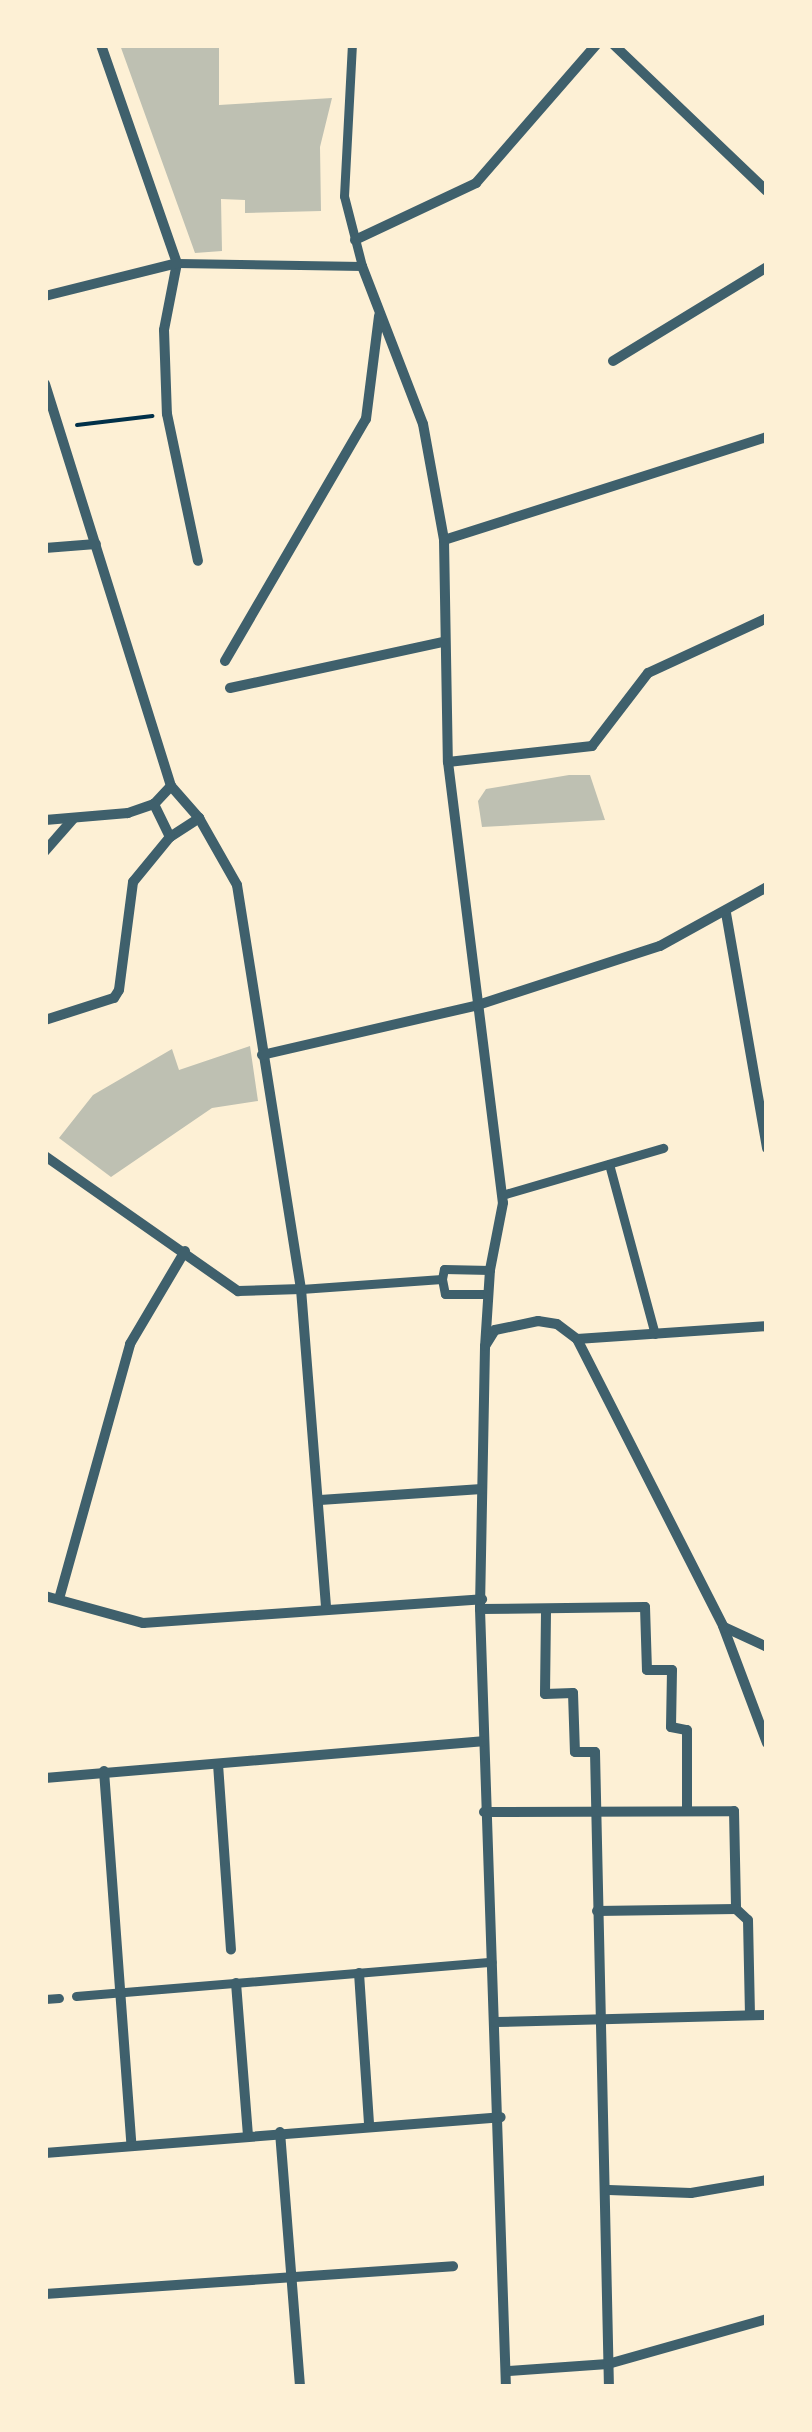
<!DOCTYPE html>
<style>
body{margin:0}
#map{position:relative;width:812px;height:2432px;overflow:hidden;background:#fdf0d5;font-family:Arial,sans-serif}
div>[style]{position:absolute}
.building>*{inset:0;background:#bec0b2}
.path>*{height:4px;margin:-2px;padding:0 2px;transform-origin:2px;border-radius:2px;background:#003049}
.pedestrian>*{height:9px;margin:-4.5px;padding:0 4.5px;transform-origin:4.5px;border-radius:4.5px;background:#3f606c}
.minor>*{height:10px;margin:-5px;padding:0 5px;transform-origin:5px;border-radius:5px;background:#3f606c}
span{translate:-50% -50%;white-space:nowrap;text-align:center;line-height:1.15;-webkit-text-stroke:9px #fdf0d5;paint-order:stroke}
.frame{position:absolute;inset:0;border:48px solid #fdf0d5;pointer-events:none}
</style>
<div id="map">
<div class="building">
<i style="clip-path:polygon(120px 45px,219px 45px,219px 105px,332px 98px,320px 147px,321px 211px,245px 213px,245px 200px,221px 199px,222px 251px,195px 253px)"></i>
<i style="clip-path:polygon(569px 775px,590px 775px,605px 820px,482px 827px,478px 801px,486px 789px)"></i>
<i style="clip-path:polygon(250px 1046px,258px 1101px,212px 1108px,111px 1177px,59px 1138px,93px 1095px,172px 1049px,179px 1070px)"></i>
</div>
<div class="path">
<i style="left:77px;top:425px;width:76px;rotate:-6.8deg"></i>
</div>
<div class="pedestrian">
<i style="left:177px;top:263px;width:185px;rotate:0.9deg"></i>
<i style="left:362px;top:266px;width:72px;rotate:-104.4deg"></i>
<i style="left:344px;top:196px;width:151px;rotate:-87deg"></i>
<i style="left:609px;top:1164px;width:176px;rotate:74.9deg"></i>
<i style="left:502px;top:1195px;width:168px;rotate:-16.3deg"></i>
<i style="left:442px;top:1279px;width:15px;rotate:79deg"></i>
<i style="left:445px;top:1294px;width:43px"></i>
<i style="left:301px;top:1289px;width:141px;rotate:-4.1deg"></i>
<i style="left:442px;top:1279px;width:10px;rotate:-79deg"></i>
<i style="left:444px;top:1269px;width:46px;rotate:1.2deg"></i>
<i style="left:76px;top:1996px;width:417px;rotate:-4.7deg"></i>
<i style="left:45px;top:1999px;width:14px;rotate:-4deg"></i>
</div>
<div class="minor">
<i style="left:101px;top:45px;width:231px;rotate:70.8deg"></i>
<i style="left:614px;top:45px;width:211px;rotate:43.7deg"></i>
<i style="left:355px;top:240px;width:134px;rotate:-25.2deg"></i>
<i style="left:476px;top:183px;width:183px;rotate:-49deg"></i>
<i style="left:177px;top:263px;width:68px;rotate:101deg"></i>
<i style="left:164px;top:330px;width:84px;rotate:88deg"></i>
<i style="left:167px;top:414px;width:150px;rotate:78.1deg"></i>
<i style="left:362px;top:266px;width:169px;rotate:68.9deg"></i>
<i style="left:423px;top:424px;width:118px;rotate:79.7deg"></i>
<i style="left:444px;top:540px;width:222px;rotate:89deg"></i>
<i style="left:448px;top:762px;width:444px;rotate:82.9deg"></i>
<i style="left:503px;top:1203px;width:68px;rotate:101deg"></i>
<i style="left:490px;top:1270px;width:77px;rotate:93.7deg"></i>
<i style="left:485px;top:1347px;width:262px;rotate:91.1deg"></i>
<i style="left:480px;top:1609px;width:778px;rotate:88.09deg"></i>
<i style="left:45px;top:296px;width:136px;rotate:-14deg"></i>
<i style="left:613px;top:361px;width:180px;rotate:-31.4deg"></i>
<i style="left:45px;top:384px;width:421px;rotate:72.6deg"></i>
<i style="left:171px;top:786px;width:25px;rotate:133deg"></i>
<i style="left:154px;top:804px;width:28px;rotate:161deg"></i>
<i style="left:128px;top:813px;width:83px;rotate:175.2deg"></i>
<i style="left:444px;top:540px;width:339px;rotate:-17.7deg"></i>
<i style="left:45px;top:548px;width:51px;rotate:-4.5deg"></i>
<i style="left:225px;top:661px;width:280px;rotate:-59.8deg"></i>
<i style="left:366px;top:419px;width:104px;rotate:-82.8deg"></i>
<i style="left:230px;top:688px;width:217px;rotate:-12.2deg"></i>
<i style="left:448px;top:762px;width:145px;rotate:-6.3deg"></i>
<i style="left:592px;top:746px;width:92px;rotate:-52.5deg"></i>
<i style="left:648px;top:673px;width:131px;rotate:-24.8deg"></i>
<i style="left:171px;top:786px;width:43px;rotate:48.8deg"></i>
<i style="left:199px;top:818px;width:77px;rotate:60.4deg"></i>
<i style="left:237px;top:885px;width:409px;rotate:81deg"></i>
<i style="left:301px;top:1289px;width:321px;rotate:85.5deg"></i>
<i style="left:170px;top:837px;width:35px;rotate:-33deg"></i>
<i style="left:45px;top:851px;width:43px;rotate:-48.8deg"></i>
<i style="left:726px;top:913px;width:239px;rotate:80.1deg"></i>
<i style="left:45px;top:1020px;width:72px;rotate:-17.7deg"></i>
<i style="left:114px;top:998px;width:9px;rotate:-58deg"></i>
<i style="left:119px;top:990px;width:109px;rotate:-82.6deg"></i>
<i style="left:133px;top:882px;width:58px;rotate:-50.6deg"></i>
<i style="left:170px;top:837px;width:37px;rotate:-116deg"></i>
<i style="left:262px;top:1055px;width:222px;rotate:-13deg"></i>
<i style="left:478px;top:1005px;width:191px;rotate:-18deg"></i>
<i style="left:660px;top:946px;width:122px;rotate:-28.9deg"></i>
<i style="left:45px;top:1156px;width:236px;rotate:35deg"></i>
<i style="left:238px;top:1291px;width:63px;rotate:-1.8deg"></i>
<i style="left:577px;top:1339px;width:190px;rotate:-3.9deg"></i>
<i style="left:485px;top:1346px;width:19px;rotate:-58deg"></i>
<i style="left:495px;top:1330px;width:44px;rotate:-11.8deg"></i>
<i style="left:538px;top:1321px;width:19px;rotate:9deg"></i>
<i style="left:557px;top:1324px;width:25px;rotate:37deg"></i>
<i style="left:577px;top:1339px;width:322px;rotate:63deg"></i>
<i style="left:723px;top:1626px;width:125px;rotate:69.4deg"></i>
<i style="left:320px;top:1500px;width:162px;rotate:-3.9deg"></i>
<i style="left:45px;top:1596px;width:102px;rotate:15.4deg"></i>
<i style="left:143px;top:1623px;width:340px;rotate:-4deg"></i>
<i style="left:59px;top:1599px;width:265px;rotate:-74.4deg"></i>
<i style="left:130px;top:1344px;width:108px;rotate:-59.4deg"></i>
<i style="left:480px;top:1609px;width:165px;rotate:-0.7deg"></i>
<i style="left:645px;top:1607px;width:63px;rotate:88.2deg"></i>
<i style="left:647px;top:1670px;width:25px"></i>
<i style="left:672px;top:1670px;width:57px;rotate:91deg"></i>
<i style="left:671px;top:1727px;width:16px;rotate:11deg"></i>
<i style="left:687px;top:1730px;width:79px;rotate:90deg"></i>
<i style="left:546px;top:1612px;width:82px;rotate:90.7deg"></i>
<i style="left:545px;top:1694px;width:28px;rotate:-2deg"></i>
<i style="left:573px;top:1693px;width:59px;rotate:88.1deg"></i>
<i style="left:575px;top:1752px;width:20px"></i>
<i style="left:595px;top:1752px;width:635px;rotate:88.74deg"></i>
<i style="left:724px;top:1627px;width:47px;rotate:24.9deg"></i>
<i style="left:218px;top:1764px;width:186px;rotate:86deg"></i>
<i style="left:104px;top:1771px;width:373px;rotate:85.8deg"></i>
<i style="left:45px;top:1778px;width:439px;rotate:-4.8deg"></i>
<i style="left:484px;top:1812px;width:250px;rotate:-0.2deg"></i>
<i style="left:734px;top:1811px;width:98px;rotate:88.8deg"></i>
<i style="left:736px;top:1909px;width:16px;rotate:43deg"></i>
<i style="left:748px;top:1920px;width:95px;rotate:88.8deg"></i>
<i style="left:597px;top:1911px;width:139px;rotate:-0.8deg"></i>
<i style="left:359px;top:1973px;width:151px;rotate:86.2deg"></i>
<i style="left:236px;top:1983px;width:151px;rotate:85.5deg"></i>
<i style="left:496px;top:2022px;width:271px;rotate:-1.5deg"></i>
<i style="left:280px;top:2132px;width:256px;rotate:85.5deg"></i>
<i style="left:45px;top:2153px;width:457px;rotate:-4.5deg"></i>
<i style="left:609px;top:2190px;width:82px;rotate:2.1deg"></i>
<i style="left:691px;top:2193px;width:77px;rotate:-9.7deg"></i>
<i style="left:45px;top:2294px;width:409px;rotate:-3.9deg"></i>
<i style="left:509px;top:2371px;width:99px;rotate:-4deg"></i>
<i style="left:608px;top:2364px;width:165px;rotate:-15.8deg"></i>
</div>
<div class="frame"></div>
</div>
